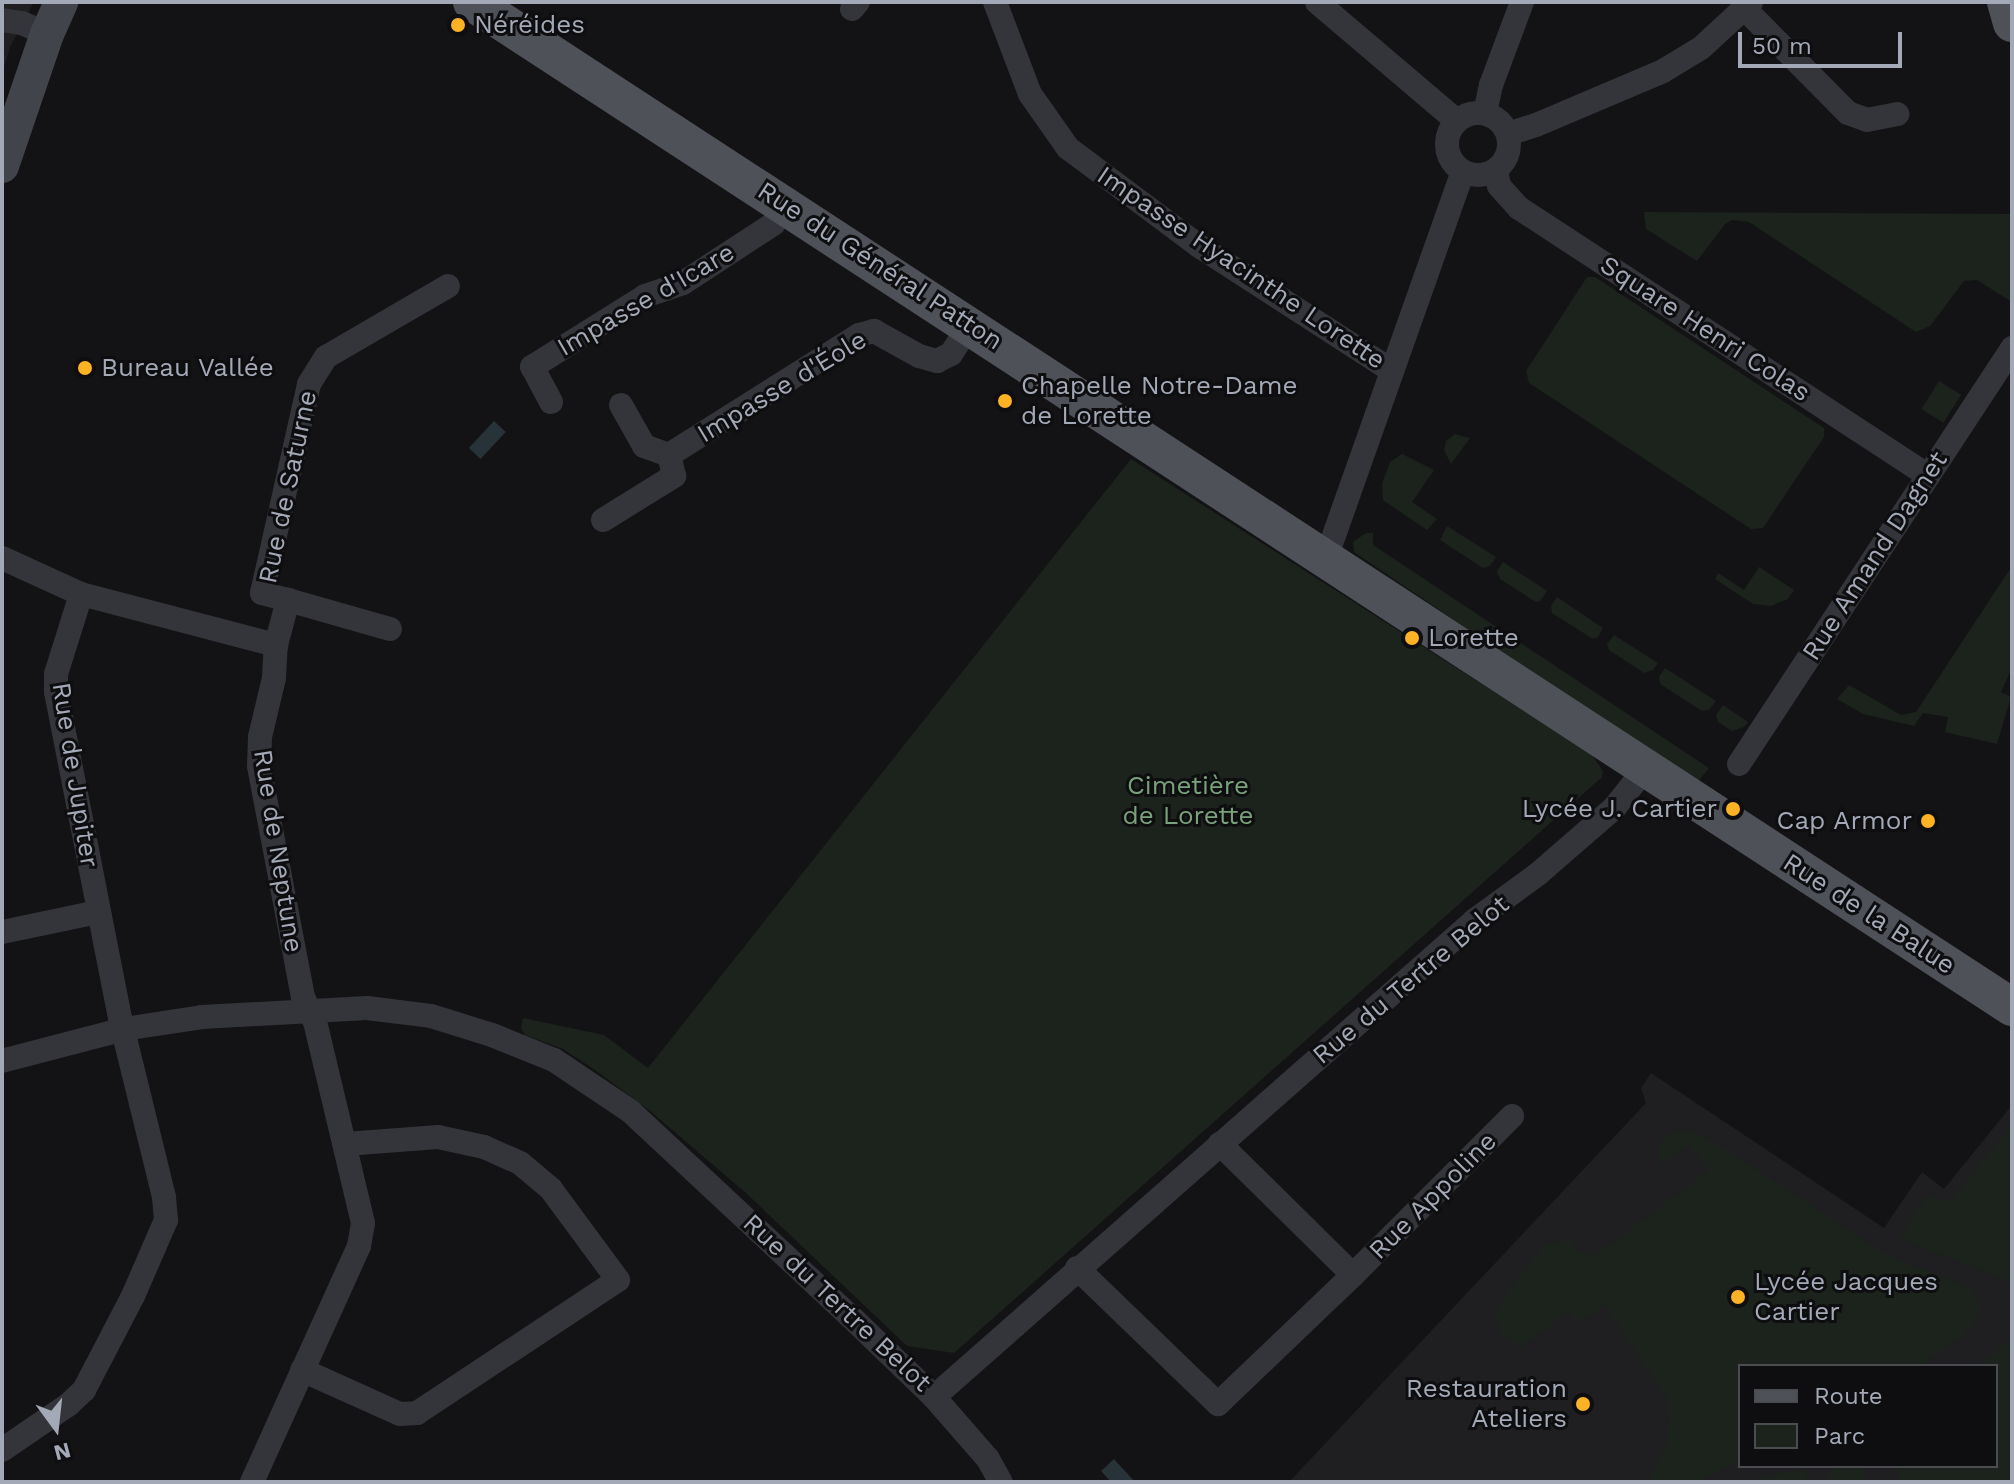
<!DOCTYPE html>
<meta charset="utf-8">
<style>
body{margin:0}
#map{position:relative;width:2014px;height:1484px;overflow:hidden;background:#131315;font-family:"Work Sans",sans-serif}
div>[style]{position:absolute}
.built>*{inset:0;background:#1f1f22}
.green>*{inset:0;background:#1b231c;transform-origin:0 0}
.water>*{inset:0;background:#283239;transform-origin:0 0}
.street>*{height:24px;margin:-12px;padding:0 12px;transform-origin:12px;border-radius:12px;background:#34353a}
.street>.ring{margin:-12px;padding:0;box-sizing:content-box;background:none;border:24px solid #34353a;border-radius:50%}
.secondary>*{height:34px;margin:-17px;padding:0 17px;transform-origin:17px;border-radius:17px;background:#41444a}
.primary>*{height:38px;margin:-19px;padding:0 19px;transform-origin:19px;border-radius:19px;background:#4f5159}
.dots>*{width:22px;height:22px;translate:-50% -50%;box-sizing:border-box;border:4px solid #0e0e10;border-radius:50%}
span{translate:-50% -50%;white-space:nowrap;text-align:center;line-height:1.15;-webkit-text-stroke:6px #0e0e10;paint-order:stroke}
.poi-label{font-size:26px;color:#a3a9b6}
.left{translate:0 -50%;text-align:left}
.right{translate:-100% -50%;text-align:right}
.street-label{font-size:26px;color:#a3a9b6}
.park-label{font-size:26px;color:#79a27c}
.frame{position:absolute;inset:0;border:4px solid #a3a9b6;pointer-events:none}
.legend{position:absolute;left:1738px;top:1364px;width:260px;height:104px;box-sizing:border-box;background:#0e0e10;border:2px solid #4a4c52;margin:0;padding:10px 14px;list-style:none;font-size:24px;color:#a3a9b6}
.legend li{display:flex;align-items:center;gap:16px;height:40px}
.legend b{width:40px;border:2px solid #4a4c52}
.north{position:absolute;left:16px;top:1388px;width:80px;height:80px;-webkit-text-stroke:6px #0e0e10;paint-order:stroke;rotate:165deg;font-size:22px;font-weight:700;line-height:32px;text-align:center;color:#a3a9b6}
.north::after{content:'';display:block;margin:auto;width:28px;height:36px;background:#a3a9b6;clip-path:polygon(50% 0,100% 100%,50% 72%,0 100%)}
.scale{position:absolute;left:1738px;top:32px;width:164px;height:36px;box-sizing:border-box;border:4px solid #a3a9b6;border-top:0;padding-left:10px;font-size:24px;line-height:28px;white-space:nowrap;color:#a3a9b6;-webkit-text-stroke:6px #0e0e10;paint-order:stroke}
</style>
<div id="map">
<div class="built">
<i style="clip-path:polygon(2px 2px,34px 2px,10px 47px,2px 74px)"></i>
<i style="clip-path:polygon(evenodd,1651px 1073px,1884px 1228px,1922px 1172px,1944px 1189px,2012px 1105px,2012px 1482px,1289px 1482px,1646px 1103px,1641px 1088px,1651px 1073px,1740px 1366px,1996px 1366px,1996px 1466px,1740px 1466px,1740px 1366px)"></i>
</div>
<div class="green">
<i style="clip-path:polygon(1644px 212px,2012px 214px,2012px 302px,1977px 280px,1964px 281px,1930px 326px,1916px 332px,1749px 222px,1732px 220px,1725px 224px,1697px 261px,1646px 229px)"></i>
<i style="clip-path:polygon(1587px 277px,1595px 277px,1824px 428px,1824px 437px,1763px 528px,1751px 529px,1529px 383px,1526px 371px)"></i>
<i style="left:1939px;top:381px;width:26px;height:33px;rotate:32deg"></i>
<i style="clip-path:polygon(1455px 434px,1470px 438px,1451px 464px,1444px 450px,1446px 441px)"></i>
<i style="clip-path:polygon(1402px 454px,1434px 470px,1412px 502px,1437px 519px,1427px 530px,1383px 500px,1382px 484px,1390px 462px)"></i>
<i style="clip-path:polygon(1131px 459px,1592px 755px,1603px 771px,1602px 777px,954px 1353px,907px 1346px,746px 1193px,650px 1111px,595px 1070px,563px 1049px,525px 1035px,521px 1028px,523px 1018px,604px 1035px,648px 1068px)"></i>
<i style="clip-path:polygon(1447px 526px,1496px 557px,1490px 566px,1483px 568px,1440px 540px)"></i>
<i style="clip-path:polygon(1366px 533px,1373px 533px,1373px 545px,1709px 768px,1696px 784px,1354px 552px,1353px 542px)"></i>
<i style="clip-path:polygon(1503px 562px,1547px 591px,1540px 601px,1536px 602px,1500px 579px,1497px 571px)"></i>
<i style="clip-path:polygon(2012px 566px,2012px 668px,2001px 692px,2011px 697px,1997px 744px,1945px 732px,1948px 717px,1923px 713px,1914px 726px,1863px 714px,1837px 699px,1849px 685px,1901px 715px,1916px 712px)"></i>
<i style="clip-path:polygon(1759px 567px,1794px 590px,1788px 599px,1771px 606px,1753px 604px,1715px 579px,1718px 573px,1744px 590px)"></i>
<i style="clip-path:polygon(1557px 597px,1603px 628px,1598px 637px,1593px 639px,1552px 613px,1551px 606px)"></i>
<i style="clip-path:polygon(1614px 635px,1658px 663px,1653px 670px,1644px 673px,1609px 650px,1607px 644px)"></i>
<i style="clip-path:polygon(1665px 668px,1716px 701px,1709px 710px,1702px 711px,1660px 684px,1659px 677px)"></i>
<i style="clip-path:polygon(1723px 705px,1748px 722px,1744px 727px,1732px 731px,1718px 722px,1716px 715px)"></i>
<i style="clip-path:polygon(2012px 1124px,2012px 1282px,1900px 1239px,1927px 1195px,1951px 1202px)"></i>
<i style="clip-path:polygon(1685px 1130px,1705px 1136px,1886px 1254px,1972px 1289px,1980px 1305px,1978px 1316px,1965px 1333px,1921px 1366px,1740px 1366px,1740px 1460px,1700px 1482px,1649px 1482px,1668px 1439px,1670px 1407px,1665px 1394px,1605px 1305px,1580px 1322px,1567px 1311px,1522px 1348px,1502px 1335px,1495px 1313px,1512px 1285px,1546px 1245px,1568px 1239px,1580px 1252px,1596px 1255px,1709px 1170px,1690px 1144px,1662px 1166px,1659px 1144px,1669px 1133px)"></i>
<i style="clip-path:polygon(2012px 1337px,2012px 1482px,1989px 1479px,1900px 1482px,1900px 1466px,1996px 1466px,1996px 1366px,1977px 1366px)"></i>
<i style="clip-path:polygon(1832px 1466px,1866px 1466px,1863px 1482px,1828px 1482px)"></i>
<i style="clip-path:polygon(1794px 1470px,1803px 1472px,1812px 1482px,1743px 1482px)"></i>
</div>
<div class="water">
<i style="left:494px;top:421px;width:16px;height:37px;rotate:43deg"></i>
<i style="clip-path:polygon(1114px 1459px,1135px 1482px,1111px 1482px,1101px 1471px)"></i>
</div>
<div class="street">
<i style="left:995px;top:2px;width:98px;rotate:69.2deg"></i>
<i style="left:1030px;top:94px;width:66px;rotate:54.9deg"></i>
<i style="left:1068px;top:148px;width:164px;rotate:36.8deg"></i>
<i style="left:1199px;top:246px;width:230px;rotate:32.9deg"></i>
<i style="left:1317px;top:2px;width:184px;rotate:40.4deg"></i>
<i style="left:852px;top:9px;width:9px;rotate:-49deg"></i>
<i style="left:1745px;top:9px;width:146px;rotate:45.3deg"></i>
<i style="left:1848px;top:113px;width:20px;rotate:20deg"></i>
<i style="left:1867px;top:120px;width:31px;rotate:-11deg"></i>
<i style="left:2px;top:20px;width:20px;rotate:9deg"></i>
<i style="left:22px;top:23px;width:27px;rotate:24deg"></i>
<i class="ring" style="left:1447px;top:113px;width:38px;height:38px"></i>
<i style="left:1485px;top:113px;width:29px;rotate:-78deg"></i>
<i style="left:1491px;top:85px;width:89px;rotate:-69.5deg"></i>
<i style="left:1508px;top:134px;width:29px;rotate:-18deg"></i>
<i style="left:1536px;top:125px;width:138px;rotate:-23deg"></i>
<i style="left:1663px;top:71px;width:44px;rotate:-31.2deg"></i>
<i style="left:1701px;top:48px;width:68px;rotate:-42.6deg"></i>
<i style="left:1496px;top:170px;width:16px;rotate:79deg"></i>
<i style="left:1499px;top:186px;width:30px;rotate:48deg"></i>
<i style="left:1519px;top:208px;width:489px;rotate:33.2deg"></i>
<i style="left:551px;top:402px;width:40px;rotate:-118deg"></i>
<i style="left:532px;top:367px;width:133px;rotate:-32.1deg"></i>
<i style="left:645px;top:296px;width:40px;rotate:-18.9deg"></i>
<i style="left:683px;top:283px;width:108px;rotate:-33.2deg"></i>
<i style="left:773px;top:224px;width:23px;rotate:-56deg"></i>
<i style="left:621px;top:405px;width:47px;rotate:60.7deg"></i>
<i style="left:644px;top:446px;width:27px;rotate:20deg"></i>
<i style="left:603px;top:520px;width:84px;rotate:-31.8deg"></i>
<i style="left:674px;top:476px;width:22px;rotate:-103deg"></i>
<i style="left:669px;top:455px;width:225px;rotate:-32.3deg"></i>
<i style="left:859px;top:335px;width:16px;rotate:-15deg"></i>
<i style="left:874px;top:331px;width:51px;rotate:29.1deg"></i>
<i style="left:919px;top:356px;width:19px;rotate:16deg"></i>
<i style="left:937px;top:361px;width:16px;rotate:-27deg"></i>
<i style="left:951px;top:354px;width:35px;rotate:-57deg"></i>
<i style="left:2px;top:558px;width:87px;rotate:24.5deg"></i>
<i style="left:81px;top:594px;width:202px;rotate:14.7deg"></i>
<i style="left:276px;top:645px;width:47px;rotate:-75.1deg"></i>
<i style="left:288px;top:600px;width:106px;rotate:15.9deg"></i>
<i style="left:1326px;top:558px;width:410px;rotate:-70.5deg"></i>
<i style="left:288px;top:600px;width:27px;rotate:-165deg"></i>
<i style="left:262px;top:593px;width:214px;rotate:-77.3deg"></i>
<i style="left:309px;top:384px;width:32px;rotate:-58deg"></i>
<i style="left:326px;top:357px;width:141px;rotate:-30.2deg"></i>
<i style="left:1739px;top:764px;width:498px;rotate:-56.7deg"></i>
<i style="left:2px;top:932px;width:98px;rotate:-11.8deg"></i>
<i style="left:2px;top:1061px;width:126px;rotate:-14.7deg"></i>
<i style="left:124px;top:1029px;width:79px;rotate:-8.7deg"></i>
<i style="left:202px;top:1017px;width:165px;rotate:-3.1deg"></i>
<i style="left:367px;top:1008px;width:64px;rotate:7.1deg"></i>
<i style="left:431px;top:1016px;width:64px;rotate:17.3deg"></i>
<i style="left:492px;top:1035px;width:67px;rotate:22deg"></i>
<i style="left:554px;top:1060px;width:92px;rotate:33.9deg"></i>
<i style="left:630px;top:1111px;width:299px;rotate:43deg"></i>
<i style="left:849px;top:1315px;width:118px;rotate:44deg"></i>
<i style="left:934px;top:1397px;width:82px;rotate:48.9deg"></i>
<i style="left:988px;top:1459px;width:26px;rotate:61deg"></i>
<i style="left:1077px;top:1268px;width:196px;rotate:44deg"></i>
<i style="left:1218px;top:1404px;width:187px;rotate:-43.7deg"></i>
<i style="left:1353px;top:1275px;width:187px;rotate:-135.4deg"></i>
<i style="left:1353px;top:1275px;width:225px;rotate:-45deg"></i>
<i style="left:302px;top:1370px;width:107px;rotate:24.2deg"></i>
<i style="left:400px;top:1414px;width:17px;rotate:-3deg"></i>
<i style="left:417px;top:1413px;width:241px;rotate:-33.5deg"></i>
<i style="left:618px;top:1280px;width:113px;rotate:-126.4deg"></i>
<i style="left:551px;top:1189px;width:40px;rotate:-140deg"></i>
<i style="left:520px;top:1163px;width:39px;rotate:-156deg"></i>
<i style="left:484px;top:1147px;width:47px;rotate:-167.7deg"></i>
<i style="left:438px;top:1137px;width:93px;rotate:175.7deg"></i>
<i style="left:934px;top:1397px;width:721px;rotate:-41.4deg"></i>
<i style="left:1475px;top:920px;width:78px;rotate:-36.1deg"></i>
<i style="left:1538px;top:874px;width:102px;rotate:-41deg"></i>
<i style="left:1615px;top:807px;width:48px;rotate:-51.7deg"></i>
<i style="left:2px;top:1450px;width:80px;rotate:-34.3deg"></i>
<i style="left:68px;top:1405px;width:22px;rotate:-43deg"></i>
<i style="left:84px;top:1390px;width:106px;rotate:-62.5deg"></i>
<i style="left:133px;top:1296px;width:83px;rotate:-66.5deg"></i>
<i style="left:166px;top:1220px;width:23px;rotate:-95deg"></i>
<i style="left:164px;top:1197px;width:184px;rotate:-103.8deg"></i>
<i style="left:120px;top:1018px;width:332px;rotate:-101.1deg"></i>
<i style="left:56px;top:692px;width:18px;rotate:-90deg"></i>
<i style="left:56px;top:674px;width:84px;rotate:-72.6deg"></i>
<i style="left:252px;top:1482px;width:259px;rotate:-65.6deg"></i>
<i style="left:359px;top:1246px;width:23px;rotate:-80deg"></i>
<i style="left:363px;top:1223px;width:207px;rotate:-103.4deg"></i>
<i style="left:315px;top:1022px;width:28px;rotate:-116deg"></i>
<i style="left:303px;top:997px;width:235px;rotate:-100.8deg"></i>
<i style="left:259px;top:766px;width:29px;rotate:-88deg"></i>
<i style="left:260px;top:737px;width:61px;rotate:-76.7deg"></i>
<i style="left:274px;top:678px;width:33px;rotate:-87deg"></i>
</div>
<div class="secondary">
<i style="left:2px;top:166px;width:139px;rotate:-71.2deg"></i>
<i style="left:47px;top:34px;width:35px;rotate:-66deg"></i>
</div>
<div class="primary">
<i style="left:472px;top:2px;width:1839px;rotate:33.13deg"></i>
<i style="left:2006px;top:2px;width:22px;rotate:74deg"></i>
</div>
<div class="dots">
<i style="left:458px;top:25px;background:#fbb224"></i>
<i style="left:85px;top:368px;background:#fbb224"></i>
<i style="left:1005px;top:401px;background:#fbb224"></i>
<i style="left:1412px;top:638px;background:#fbb224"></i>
<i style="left:1733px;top:809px;background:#fbb224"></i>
<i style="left:1928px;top:821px;background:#fbb224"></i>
<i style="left:1738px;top:1297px;background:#fbb224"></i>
<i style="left:1583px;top:1404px;background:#fbb224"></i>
</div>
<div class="poi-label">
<span class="left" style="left:474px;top:25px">Néréides</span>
<span class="left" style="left:101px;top:368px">Bureau Vallée</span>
<span class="left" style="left:1021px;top:401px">Chapelle Notre-Dame<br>de Lorette</span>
<span class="left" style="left:1428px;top:638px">Lorette</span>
<span class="right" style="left:1717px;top:809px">Lycée J. Cartier</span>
<span class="right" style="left:1912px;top:821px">Cap Armor</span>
<span class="left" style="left:1754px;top:1297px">Lycée Jacques<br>Cartier</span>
<span class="right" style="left:1567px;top:1404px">Restauration<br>Ateliers</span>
</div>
<div class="street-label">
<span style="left:880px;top:266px;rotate:33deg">Rue du Général Patton</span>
<span style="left:1241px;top:268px;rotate:34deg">Impasse Hyacinthe Lorette</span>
<span style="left:646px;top:300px;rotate:-30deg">Impasse d'Icare</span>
<span style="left:1705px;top:329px;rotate:33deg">Square Henri Colas</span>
<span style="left:782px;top:387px;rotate:-31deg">Impasse d'Éole</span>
<span style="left:288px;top:487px;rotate:-78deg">Rue de Saturne</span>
<span style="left:1875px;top:556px;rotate:-57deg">Rue Amand Dagnet</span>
<span style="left:75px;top:775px;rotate:81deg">Rue de Jupiter</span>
<span style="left:278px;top:851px;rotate:81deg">Rue de Neptune</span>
<span style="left:1869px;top:914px;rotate:33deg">Rue de la Balue</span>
<span style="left:1411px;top:980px;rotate:-40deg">Rue du Tertre Belot</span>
<span style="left:1433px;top:1196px;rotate:-45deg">Rue Appoline</span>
<span style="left:837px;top:1303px;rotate:43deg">Rue du Tertre Belot</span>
</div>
<div class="park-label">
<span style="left:1188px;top:801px">Cimetière<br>de Lorette</span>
</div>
<div class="frame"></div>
<ul class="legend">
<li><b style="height:10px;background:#4f5159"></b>Route</li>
<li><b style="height:22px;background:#1b231c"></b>Parc</li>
</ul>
<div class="north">N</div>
<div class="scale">50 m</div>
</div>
